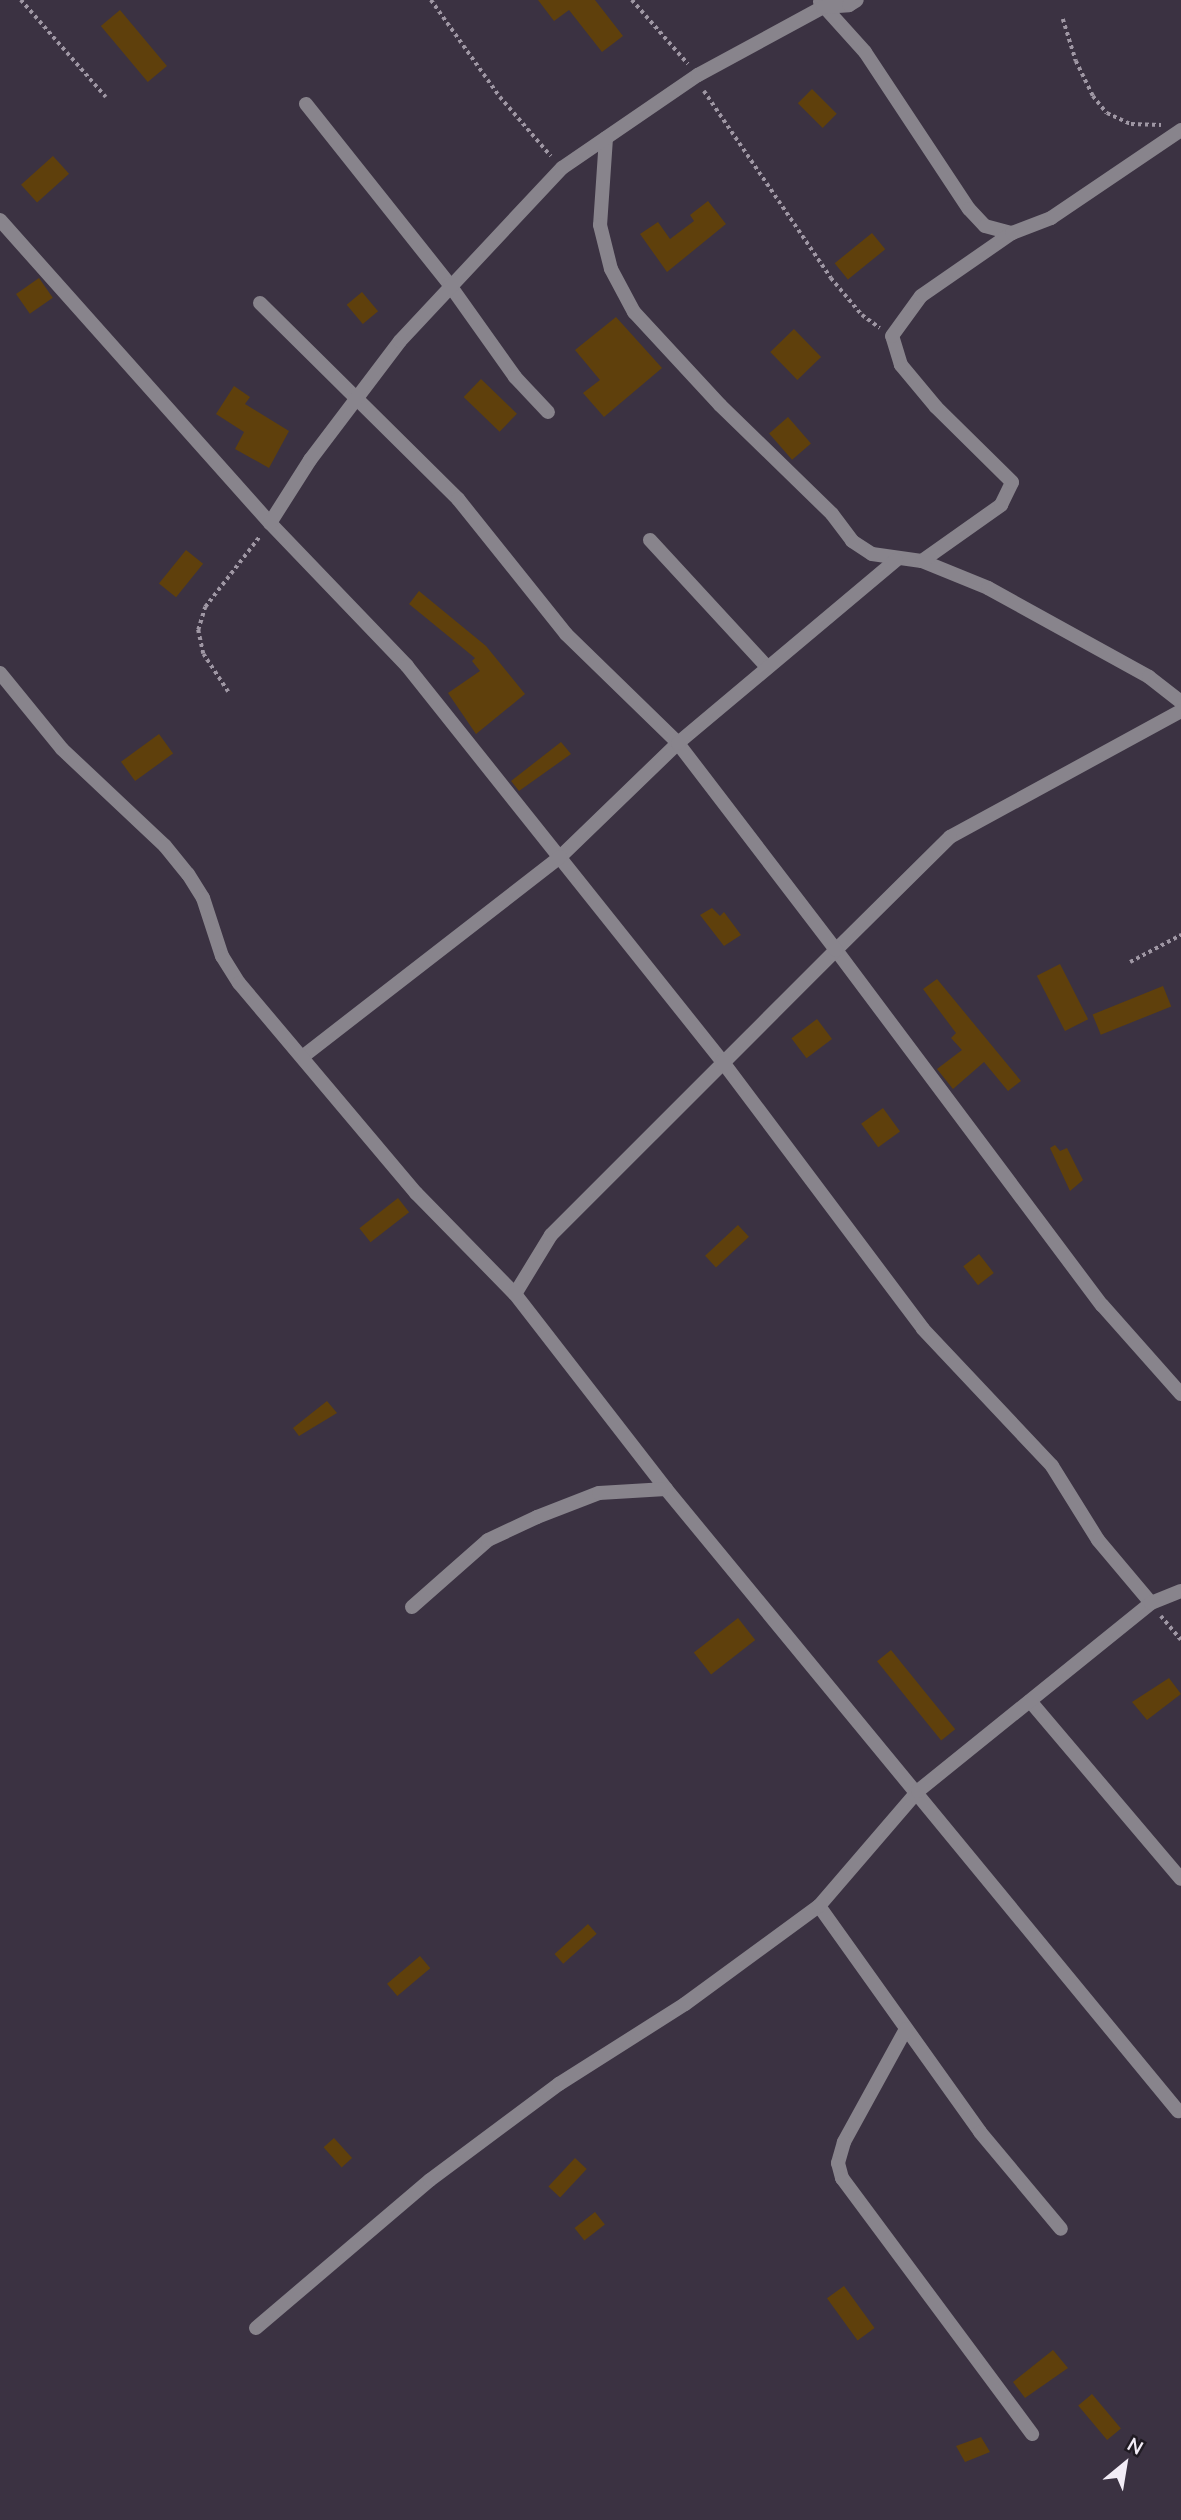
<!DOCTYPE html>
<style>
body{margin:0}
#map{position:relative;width:1181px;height:2520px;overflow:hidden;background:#3b3242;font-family:Mulish,sans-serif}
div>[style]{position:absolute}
.building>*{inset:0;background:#5f400c;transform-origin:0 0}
.path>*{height:3.5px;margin-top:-1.75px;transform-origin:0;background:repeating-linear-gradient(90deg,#9f97a4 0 3.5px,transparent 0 7px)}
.street>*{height:14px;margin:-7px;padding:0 7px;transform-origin:7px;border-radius:7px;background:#88848c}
span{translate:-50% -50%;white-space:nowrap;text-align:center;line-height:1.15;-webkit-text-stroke:5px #201b23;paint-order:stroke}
.north{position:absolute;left:1090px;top:2429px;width:70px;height:70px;-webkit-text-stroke:5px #201b23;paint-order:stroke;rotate:30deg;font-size:19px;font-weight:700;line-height:28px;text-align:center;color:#f3edf7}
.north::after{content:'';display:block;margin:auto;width:24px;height:32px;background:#f3edf7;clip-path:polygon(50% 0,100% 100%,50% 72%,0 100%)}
</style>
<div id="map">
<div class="building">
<i style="clip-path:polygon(538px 0,595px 0,623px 36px,602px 52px,569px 10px,554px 21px)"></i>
<i style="left:120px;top:10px;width:73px;height:25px;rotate:50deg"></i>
<i style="left:812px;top:89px;width:35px;height:20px;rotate:45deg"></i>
<i style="left:53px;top:156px;width:24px;height:43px;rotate:48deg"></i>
<i style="clip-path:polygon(708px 201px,726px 224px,667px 272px,640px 234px,658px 222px,670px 239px,694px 221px,690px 215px)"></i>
<i style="left:872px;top:233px;width:21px;height:48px;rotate:51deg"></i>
<i style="left:39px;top:278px;width:24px;height:28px;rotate:55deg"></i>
<i style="left:362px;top:292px;width:25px;height:20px;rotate:50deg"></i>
<i style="clip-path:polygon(616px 317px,662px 368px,604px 417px,583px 393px,600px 380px,575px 350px)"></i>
<i style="left:794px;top:329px;width:39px;height:33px;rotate:46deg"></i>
<i style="left:481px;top:379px;width:50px;height:25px;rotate:44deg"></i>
<i style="clip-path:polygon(234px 386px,250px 397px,245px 404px,289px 431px,269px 468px,235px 449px,244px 432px,216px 414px)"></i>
<i style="left:788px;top:417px;width:35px;height:25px;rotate:49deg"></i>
<i style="left:186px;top:550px;width:22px;height:43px;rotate:39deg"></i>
<i style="clip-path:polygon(419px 591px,486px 646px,525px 694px,476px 734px,448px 693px,480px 671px,472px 661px,475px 658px,409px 604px)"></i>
<i style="left:159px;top:734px;width:24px;height:47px;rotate:54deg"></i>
<i style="clip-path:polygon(561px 742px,571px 754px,519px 791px,511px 781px)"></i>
<i style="clip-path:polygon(712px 908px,720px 916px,724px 912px,741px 935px,724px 946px,700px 915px)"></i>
<i style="left:1060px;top:964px;width:62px;height:26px;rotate:63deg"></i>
<i style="clip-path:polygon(937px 979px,1021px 1081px,1008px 1091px,984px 1062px,953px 1089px,937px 1069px,962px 1050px,951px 1038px,956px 1033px,923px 989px)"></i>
<i style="left:1163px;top:986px;width:22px;height:76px;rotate:68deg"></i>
<i style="left:817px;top:1019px;width:25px;height:32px;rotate:53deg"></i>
<i style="left:883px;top:1108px;width:29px;height:27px;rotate:54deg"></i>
<i style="clip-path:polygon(1055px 1145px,1060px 1151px,1067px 1148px,1083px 1180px,1070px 1191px,1050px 1148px)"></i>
<i style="left:398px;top:1198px;width:18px;height:49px;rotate:52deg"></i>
<i style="left:738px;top:1225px;width:16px;height:45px;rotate:47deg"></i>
<i style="left:979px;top:1254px;width:24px;height:20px;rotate:52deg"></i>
<i style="clip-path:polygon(327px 1401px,337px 1413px,299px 1436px,293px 1428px)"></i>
<i style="left:738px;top:1618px;width:28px;height:56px;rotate:52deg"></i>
<i style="left:891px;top:1650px;width:102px;height:18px;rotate:51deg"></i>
<i style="clip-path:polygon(1169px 1678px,1181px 1694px,1147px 1720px,1132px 1702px)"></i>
<i style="left:588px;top:1924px;width:13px;height:45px;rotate:48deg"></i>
<i style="left:420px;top:1956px;width:16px;height:43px;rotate:50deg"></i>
<i style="left:334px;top:2138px;width:27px;height:14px;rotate:48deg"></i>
<i style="left:575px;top:2158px;width:16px;height:39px;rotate:43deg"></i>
<i style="left:595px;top:2212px;width:16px;height:26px;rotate:52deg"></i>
<i style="left:844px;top:2286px;width:52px;height:21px;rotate:54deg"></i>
<i style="clip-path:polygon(1053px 2350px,1068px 2368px,1025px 2398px,1013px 2382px)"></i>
<i style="left:1092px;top:2394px;width:45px;height:18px;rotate:50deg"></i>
<i style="clip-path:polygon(981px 2437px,990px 2452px,965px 2462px,956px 2446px)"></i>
</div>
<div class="path">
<i style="left:21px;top:0;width:129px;rotate:48.8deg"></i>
<i style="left:431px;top:0;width:119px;rotate:54.6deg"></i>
<i style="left:500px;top:97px;width:78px;rotate:49.2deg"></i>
<i style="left:632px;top:0;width:85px;rotate:48.8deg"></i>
<i style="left:1063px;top:19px;width:44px;rotate:72.8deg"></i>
<i style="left:1076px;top:61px;width:39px;rotate:64deg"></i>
<i style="left:1093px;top:96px;width:22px;rotate:51deg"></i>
<i style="left:1107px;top:113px;width:26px;rotate:25deg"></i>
<i style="left:1131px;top:124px;width:30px;rotate:2deg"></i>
<i style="left:704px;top:91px;width:226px;rotate:55.8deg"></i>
<i style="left:831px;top:278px;width:48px;rotate:50deg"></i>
<i style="left:862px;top:315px;width:22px;rotate:36deg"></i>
<i style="left:228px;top:692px;width:45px;rotate:-123.3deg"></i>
<i style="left:203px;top:654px;width:25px;rotate:-102deg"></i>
<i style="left:198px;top:630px;width:24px;rotate:-73deg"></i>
<i style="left:205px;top:607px;width:90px;rotate:-52.2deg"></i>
<i style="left:1130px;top:962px;width:58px;rotate:-27.9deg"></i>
<i style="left:1161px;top:1616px;width:31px;rotate:50deg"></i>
</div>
<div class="street">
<i style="left:820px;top:2px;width:67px;rotate:48deg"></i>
<i style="left:865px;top:52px;width:188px;rotate:56.5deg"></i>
<i style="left:969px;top:209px;width:23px;rotate:47deg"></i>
<i style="left:985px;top:226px;width:28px;rotate:15deg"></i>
<i style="left:306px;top:104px;width:230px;rotate:51.5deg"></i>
<i style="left:449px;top:284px;width:114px;rotate:54.6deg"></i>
<i style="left:515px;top:377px;width:48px;rotate:46.7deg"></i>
<i style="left:606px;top:138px;width:87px;rotate:93.9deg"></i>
<i style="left:600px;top:225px;width:45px;rotate:76deg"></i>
<i style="left:611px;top:269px;width:49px;rotate:61.9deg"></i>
<i style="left:634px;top:312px;width:127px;rotate:47.2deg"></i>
<i style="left:720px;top:405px;width:156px;rotate:44.2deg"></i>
<i style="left:832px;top:514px;width:34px;rotate:53deg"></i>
<i style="left:852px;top:541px;width:24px;rotate:33deg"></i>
<i style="left:872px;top:554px;width:50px;rotate:8deg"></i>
<i style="left:922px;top:561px;width:71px;rotate:22.2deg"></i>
<i style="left:988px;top:588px;width:184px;rotate:28.9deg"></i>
<i style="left:1149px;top:677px;width:41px;rotate:38deg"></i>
<i style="left:0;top:220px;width:406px;rotate:48.3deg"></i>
<i style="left:270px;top:523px;width:198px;rotate:46.2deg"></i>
<i style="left:407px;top:666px;width:505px;rotate:51.43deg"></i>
<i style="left:722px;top:1061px;width:335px;rotate:53.1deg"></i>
<i style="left:923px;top:1329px;width:188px;rotate:46.7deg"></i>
<i style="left:1052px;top:1466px;width:87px;rotate:58.1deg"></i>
<i style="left:1098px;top:1540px;width:82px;rotate:49.9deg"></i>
<i style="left:260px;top:303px;width:279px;rotate:44.7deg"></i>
<i style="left:458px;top:499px;width:173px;rotate:51.3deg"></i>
<i style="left:566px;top:634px;width:156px;rotate:44.2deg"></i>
<i style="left:678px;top:743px;width:164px;rotate:136deg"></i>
<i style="left:560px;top:857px;width:325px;rotate:142.2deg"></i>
<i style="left:270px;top:523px;width:75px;rotate:-57.6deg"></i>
<i style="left:310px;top:460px;width:149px;rotate:-52.9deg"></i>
<i style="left:400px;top:341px;width:237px;rotate:-46.9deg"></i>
<i style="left:562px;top:168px;width:165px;rotate:-34.4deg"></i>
<i style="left:698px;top:75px;width:142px;rotate:-28.5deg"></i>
<i style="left:823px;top:7px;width:26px;rotate:-4deg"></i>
<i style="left:849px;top:5px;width:9px;rotate:-32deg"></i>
<i style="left:650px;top:540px;width:173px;rotate:47.3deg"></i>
<i style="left:922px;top:561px;width:97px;rotate:-35.3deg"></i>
<i style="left:1001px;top:505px;width:25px;rotate:-64deg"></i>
<i style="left:1012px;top:482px;width:107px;rotate:-135.4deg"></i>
<i style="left:936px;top:407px;width:55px;rotate:-129.8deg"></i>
<i style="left:901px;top:365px;width:30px;rotate:-107deg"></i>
<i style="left:892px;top:336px;width:49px;rotate:-54.1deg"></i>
<i style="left:921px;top:296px;width:111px;rotate:-34.7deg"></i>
<i style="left:1012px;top:233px;width:42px;rotate:-21deg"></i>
<i style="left:1051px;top:218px;width:157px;rotate:-34.1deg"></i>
<i style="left:0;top:673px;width:98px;rotate:50.8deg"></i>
<i style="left:62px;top:749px;width:141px;rotate:43.3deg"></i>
<i style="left:165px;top:846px;width:36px;rotate:51deg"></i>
<i style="left:188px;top:874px;width:28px;rotate:58deg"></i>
<i style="left:203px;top:898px;width:61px;rotate:71.9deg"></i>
<i style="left:222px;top:956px;width:32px;rotate:58deg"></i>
<i style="left:239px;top:983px;width:275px;rotate:49.9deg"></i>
<i style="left:416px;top:1193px;width:141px;rotate:45.6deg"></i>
<i style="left:515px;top:1294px;width:247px;rotate:52.2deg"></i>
<i style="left:666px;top:1489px;width:806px;rotate:50.54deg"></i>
<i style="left:1181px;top:711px;width:263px;rotate:151.4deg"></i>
<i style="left:950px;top:837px;width:161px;rotate:135.3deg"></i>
<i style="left:836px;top:950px;width:444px;rotate:53.2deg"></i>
<i style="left:1102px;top:1305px;width:119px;rotate:48.4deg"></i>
<i style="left:515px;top:1294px;width:69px;rotate:-58.6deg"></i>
<i style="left:551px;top:1235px;width:403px;rotate:-45deg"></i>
<i style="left:836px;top:950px;width:260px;rotate:-127.4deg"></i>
<i style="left:678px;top:743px;width:285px;rotate:-40deg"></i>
<i style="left:412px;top:1607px;width:101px;rotate:-41.4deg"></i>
<i style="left:488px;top:1540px;width:54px;rotate:-25.1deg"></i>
<i style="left:537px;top:1517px;width:66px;rotate:-21.2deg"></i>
<i style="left:599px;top:1493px;width:67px;rotate:-3.4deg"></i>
<i style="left:1030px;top:1701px;width:233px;rotate:49.7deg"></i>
<i style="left:819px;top:1906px;width:277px;rotate:54.5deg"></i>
<i style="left:980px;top:2132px;width:126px;rotate:50.1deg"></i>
<i style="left:906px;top:2029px;width:129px;rotate:118.8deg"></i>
<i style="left:844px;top:2142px;width:22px;rotate:106deg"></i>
<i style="left:838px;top:2163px;width:16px;rotate:75deg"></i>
<i style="left:842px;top:2178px;width:319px;rotate:53.4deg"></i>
<i style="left:256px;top:2328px;width:228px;rotate:-40.4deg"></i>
<i style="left:430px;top:2180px;width:161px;rotate:-36.7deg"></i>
<i style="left:559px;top:2084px;width:149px;rotate:-32.4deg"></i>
<i style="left:685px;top:2004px;width:166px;rotate:-36.2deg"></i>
<i style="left:819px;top:1906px;width:152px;rotate:-49.3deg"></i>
<i style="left:918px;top:1791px;width:299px;rotate:-38.9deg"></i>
<i style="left:1151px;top:1603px;width:32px;rotate:-22deg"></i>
</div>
<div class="north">N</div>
</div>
